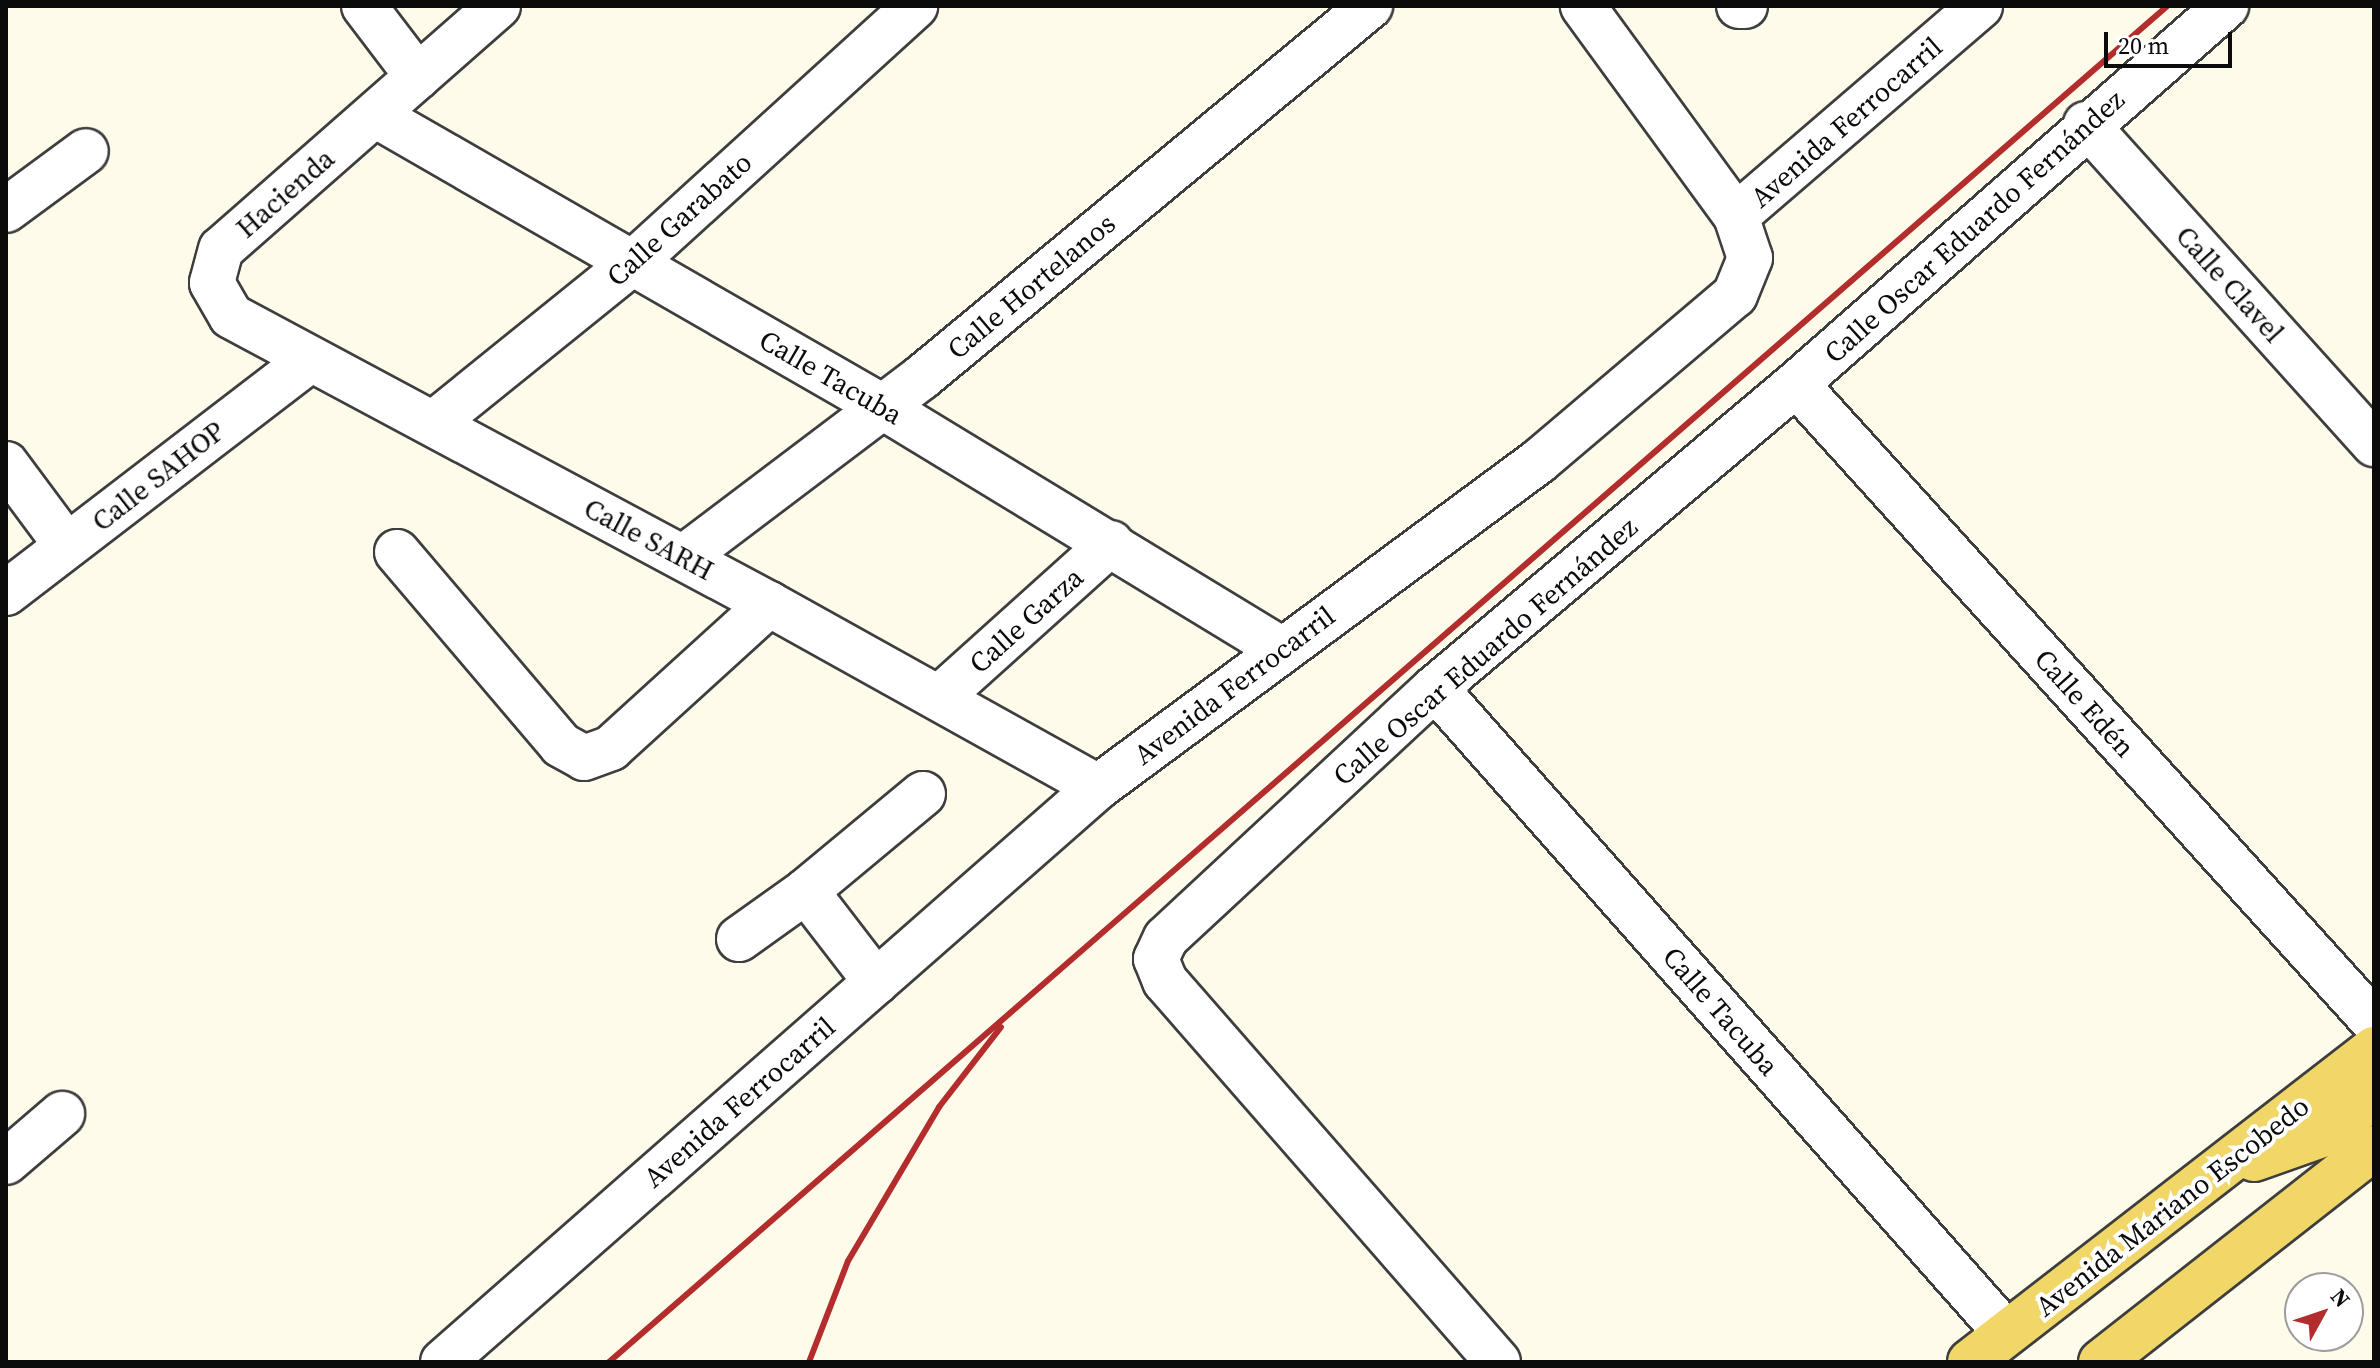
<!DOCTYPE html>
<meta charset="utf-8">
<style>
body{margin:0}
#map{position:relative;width:2380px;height:1368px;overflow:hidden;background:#fefbeb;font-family:"Source Serif 4",serif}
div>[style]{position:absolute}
.roads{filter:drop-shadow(2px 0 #3e3e3e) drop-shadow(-2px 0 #3e3e3e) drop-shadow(0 2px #3e3e3e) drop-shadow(0 -2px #3e3e3e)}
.minor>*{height:44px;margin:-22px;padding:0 22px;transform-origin:22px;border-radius:22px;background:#fff}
.major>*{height:44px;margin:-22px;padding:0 22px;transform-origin:22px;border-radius:22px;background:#f1d768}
.rail>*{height:6px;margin:-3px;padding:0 3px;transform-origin:3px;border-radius:3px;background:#b22d2c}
span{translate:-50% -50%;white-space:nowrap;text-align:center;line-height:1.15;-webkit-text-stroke:8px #fff;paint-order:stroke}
.street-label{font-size:28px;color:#0b0b0b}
.frame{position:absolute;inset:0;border:8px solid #0b0b0b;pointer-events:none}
.north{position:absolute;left:2284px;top:1272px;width:80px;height:80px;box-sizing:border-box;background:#fff;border:2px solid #9d9d9d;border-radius:50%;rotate:50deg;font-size:22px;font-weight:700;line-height:32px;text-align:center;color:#0b0b0b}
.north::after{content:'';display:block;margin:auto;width:28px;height:36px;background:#b22d2c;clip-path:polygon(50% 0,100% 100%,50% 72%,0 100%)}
.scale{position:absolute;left:2104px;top:32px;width:128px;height:36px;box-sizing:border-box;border:4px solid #0b0b0b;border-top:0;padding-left:10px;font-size:24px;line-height:28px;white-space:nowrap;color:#0b0b0b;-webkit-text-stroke:6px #fff;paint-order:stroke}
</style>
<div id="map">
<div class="roads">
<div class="minor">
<i style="left:364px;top:6px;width:89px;rotate:52.7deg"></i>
<i style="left:498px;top:6px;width:368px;rotate:138.7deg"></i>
<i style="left:221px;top:249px;width:35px;rotate:105deg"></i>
<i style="left:212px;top:283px;width:38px;rotate:60deg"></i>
<i style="left:231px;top:316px;width:610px;rotate:28.16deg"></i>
<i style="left:769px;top:604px;width:376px;rotate:29.1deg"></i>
<i style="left:1739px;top:6px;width:6px"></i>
<i style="left:375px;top:115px;width:584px;rotate:29.9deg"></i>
<i style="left:881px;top:406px;width:468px;rotate:31.3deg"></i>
<i style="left:2086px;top:124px;width:431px;rotate:48deg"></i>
<i style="left:6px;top:210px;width:99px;rotate:-36.4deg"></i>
<i style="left:1736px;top:216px;width:322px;rotate:-40.7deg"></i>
<i style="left:1796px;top:384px;width:861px;rotate:47.82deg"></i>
<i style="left:434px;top:423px;width:258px;rotate:-38.9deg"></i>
<i style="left:635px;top:261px;width:379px;rotate:-42.3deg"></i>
<i style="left:6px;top:464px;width:102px;rotate:53.4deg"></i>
<i style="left:397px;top:552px;width:253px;rotate:49.6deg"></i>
<i style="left:561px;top:745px;width:26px;rotate:29deg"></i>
<i style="left:584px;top:758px;width:29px;rotate:-20deg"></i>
<i style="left:611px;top:748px;width:214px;rotate:-42.3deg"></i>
<i style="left:684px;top:557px;width:298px;rotate:-37.1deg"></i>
<i style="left:922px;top:377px;width:582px;rotate:-39.63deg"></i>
<i style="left:6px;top:593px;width:384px;rotate:-37.5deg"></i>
<i style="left:1435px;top:688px;width:861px;rotate:48.48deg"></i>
<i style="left:940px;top:697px;width:230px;rotate:-42deg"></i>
<i style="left:806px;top:891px;width:152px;rotate:-39.7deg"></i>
<i style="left:739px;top:939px;width:82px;rotate:-35.6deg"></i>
<i style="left:806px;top:891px;width:115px;rotate:52.4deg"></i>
<i style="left:6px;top:1162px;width:74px;rotate:-40.6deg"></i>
<i style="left:443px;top:1362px;width:872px;rotate:-41.28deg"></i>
<i style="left:1098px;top:787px;width:548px;rotate:-36.47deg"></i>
<i style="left:1539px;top:461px;width:257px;rotate:-40.3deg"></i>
<i style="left:1735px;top:295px;width:40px;rotate:-68deg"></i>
<i style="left:1750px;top:258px;width:44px;rotate:-108.4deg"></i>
<i style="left:1736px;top:216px;width:260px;rotate:-126.1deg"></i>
<i style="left:1498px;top:1362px;width:506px;rotate:-131.15deg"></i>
<i style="left:1165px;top:981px;width:24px;rotate:-112deg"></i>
<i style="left:1156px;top:959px;width:23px;rotate:-65deg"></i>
<i style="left:1166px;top:938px;width:367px;rotate:-42.9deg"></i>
<i style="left:1435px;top:688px;width:472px;rotate:-40.1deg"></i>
<i style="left:1796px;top:384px;width:573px;rotate:-41.32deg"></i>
</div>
<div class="major">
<i style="left:2254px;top:1159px;width:75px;rotate:-19.4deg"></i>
<i style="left:2325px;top:1134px;width:62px;rotate:-37.8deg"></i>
<i style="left:1970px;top:1362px;width:511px;rotate:-37.77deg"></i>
<i style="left:2101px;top:1362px;width:347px;rotate:-38.1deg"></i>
</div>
</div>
<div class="rail">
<i style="left:609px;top:1362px;width:2065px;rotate:-41.03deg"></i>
<i style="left:809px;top:1362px;width:108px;rotate:-68.9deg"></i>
<i style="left:848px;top:1261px;width:179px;rotate:-59.4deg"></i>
<i style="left:939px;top:1107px;width:101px;rotate:-52.2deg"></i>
</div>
<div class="street-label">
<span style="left:1846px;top:122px;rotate:-41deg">Avenida Ferrocarril</span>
<span style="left:285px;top:193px;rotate:-41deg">Hacienda</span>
<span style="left:679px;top:219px;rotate:-42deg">Calle Garabato</span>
<span style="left:1974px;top:226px;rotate:-42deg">Calle Oscar Eduardo Fernández</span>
<span style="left:2230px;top:284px;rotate:48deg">Calle Clavel</span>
<span style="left:1031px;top:286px;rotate:-40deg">Calle Hortelanos</span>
<span style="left:831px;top:377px;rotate:30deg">Calle Tacuba</span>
<span style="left:158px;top:476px;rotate:-38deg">Calle SAHOP</span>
<span style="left:649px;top:539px;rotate:28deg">Calle SARH</span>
<span style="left:1026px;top:620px;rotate:-42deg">Calle Garza</span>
<span style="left:1485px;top:651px;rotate:-41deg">Calle Oscar Eduardo Fernández</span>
<span style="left:1234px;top:685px;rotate:-37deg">Avenida Ferrocarril</span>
<span style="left:2085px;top:703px;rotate:48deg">Calle Edén</span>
<span style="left:1721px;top:1011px;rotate:49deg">Calle Tacuba</span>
<span style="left:739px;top:1102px;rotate:-41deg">Avenida Ferrocarril</span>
<span style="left:2172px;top:1206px;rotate:-38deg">Avenida Mariano Escobedo</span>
</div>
<div class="frame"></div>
<div class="north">N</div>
<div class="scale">20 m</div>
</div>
